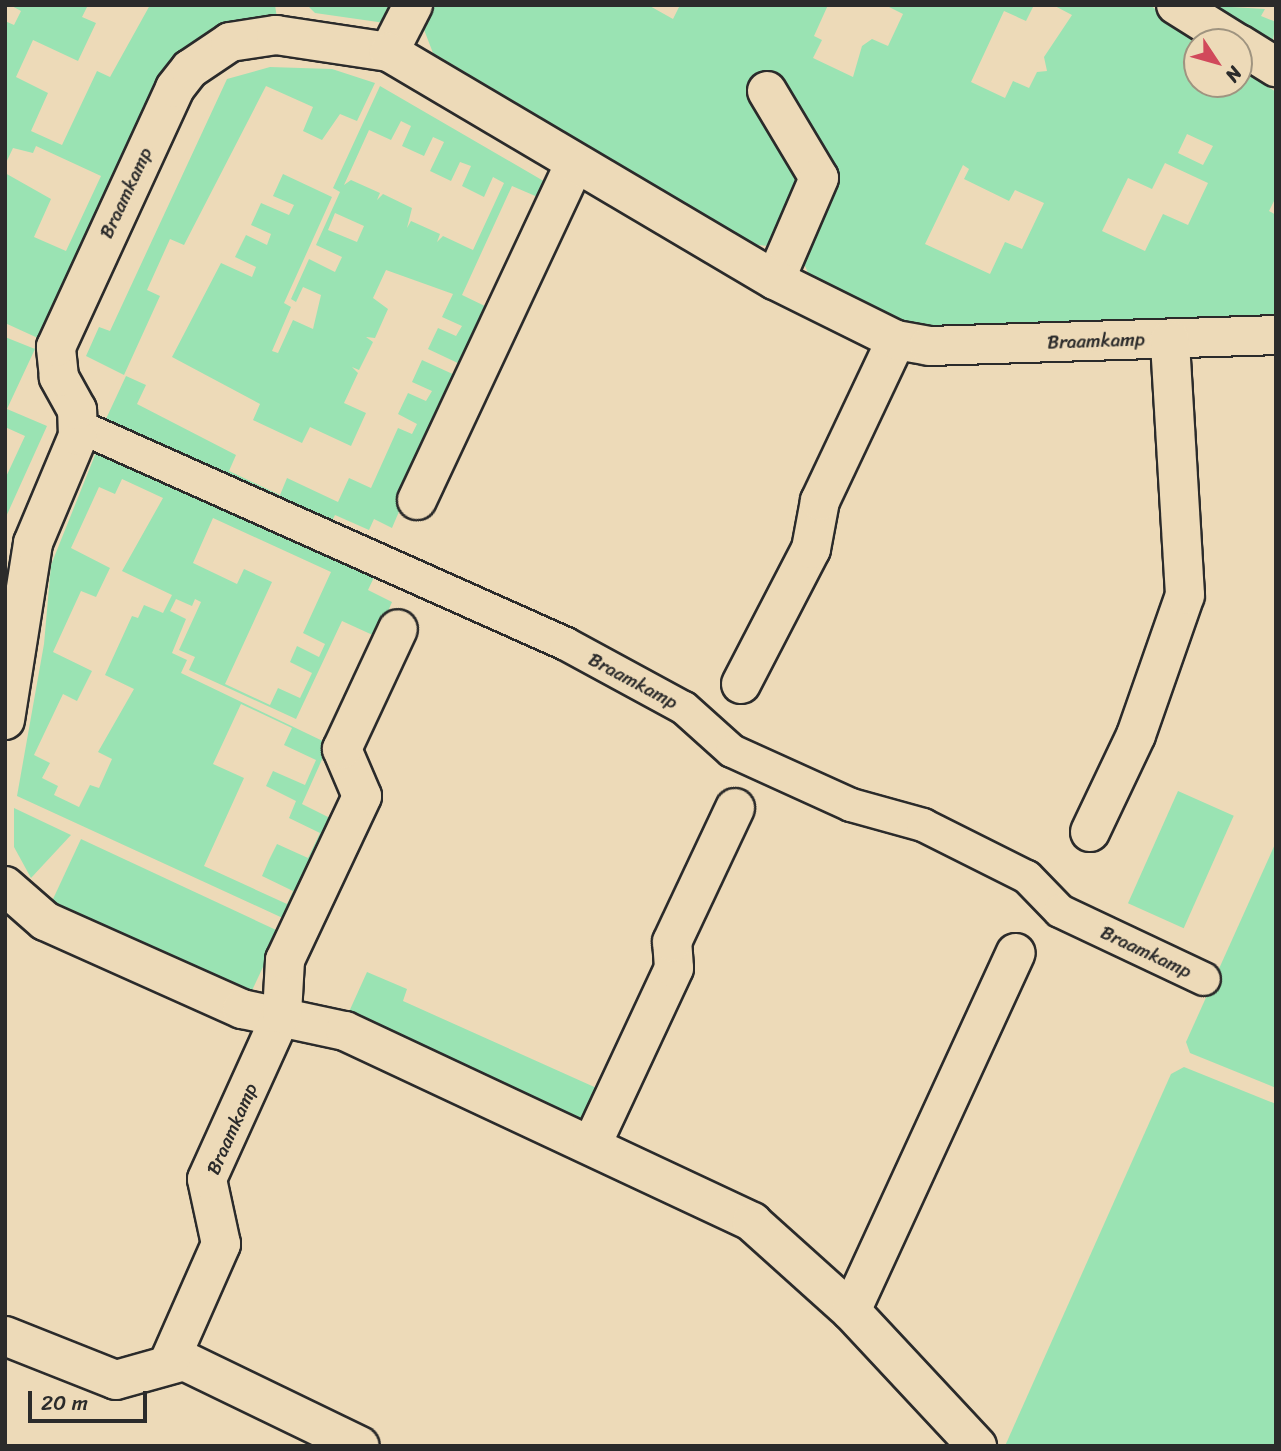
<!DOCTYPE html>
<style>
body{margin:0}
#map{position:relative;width:1281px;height:1451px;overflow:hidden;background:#eddab8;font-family:Sriracha,sans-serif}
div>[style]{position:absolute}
.green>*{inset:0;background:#9ae3b3;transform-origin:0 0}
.roads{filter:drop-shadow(2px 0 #2b2b2b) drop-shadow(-2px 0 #2b2b2b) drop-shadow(0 2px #2b2b2b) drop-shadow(0 -2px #2b2b2b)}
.pedestrian>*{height:32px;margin:-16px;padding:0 16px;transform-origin:16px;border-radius:16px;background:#eddab8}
.minor>*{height:38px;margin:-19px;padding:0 19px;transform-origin:19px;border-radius:19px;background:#eddab8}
span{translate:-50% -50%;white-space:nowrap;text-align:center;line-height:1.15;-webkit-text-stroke:5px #eddab8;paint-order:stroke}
.street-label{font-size:19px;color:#2b2b2b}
.frame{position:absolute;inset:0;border:7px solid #2b2b2b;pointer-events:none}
.north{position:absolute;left:1183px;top:28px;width:70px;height:70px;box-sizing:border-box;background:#eddab8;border:2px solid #9f9480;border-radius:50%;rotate:126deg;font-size:19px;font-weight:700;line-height:28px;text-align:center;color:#2b2b2b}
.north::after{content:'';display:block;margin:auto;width:24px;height:32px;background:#d1495b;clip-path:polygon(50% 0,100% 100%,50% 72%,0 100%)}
.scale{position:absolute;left:28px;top:1391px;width:119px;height:32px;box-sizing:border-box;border:4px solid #2b2b2b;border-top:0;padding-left:9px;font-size:21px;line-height:24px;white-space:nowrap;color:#2b2b2b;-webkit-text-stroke:5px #eddab8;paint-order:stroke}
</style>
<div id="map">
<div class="green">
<i style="clip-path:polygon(10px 5px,88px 5px,82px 17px,96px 23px,78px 61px,33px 40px,16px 77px,48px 93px,31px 131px,62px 145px,97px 71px,110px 77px,150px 5px,275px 5px,277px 18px,226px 24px,169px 63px,40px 339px,5px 323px,5px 173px,51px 199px,34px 237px,66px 251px,101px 176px,36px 146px,33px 153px,13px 148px,5px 165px,5px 21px,14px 25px,21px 11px)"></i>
<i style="clip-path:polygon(307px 5px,393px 5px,385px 23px,315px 13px)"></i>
<i style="clip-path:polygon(evenodd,431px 5px,648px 5px,673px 19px,680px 5px,828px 5px,814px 36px,822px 40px,813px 58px,853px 77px,862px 46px,872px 39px,888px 46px,903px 14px,885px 5px,1034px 5px,1026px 21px,1004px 11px,971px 82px,1005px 98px,1013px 81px,1029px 88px,1037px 72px,1047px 71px,1044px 57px,1072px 15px,1053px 5px,1150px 5px,1198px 42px,1197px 84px,1239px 84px,1239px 68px,1276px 92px,1276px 197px,1269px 211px,1276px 215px,1276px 318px,949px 328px,887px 320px,808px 273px,802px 259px,805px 171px,771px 246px,756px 245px,433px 53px,423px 27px,431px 5px,1187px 134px,1213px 146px,1203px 165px,1178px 153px,1187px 134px,431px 5px,1165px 163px,1208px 183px,1188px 225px,1163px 214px,1145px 251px,1102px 231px,1128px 178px,1152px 189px,1165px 163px,431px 5px,963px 165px,969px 169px,964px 179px,1009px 201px,1015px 190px,1044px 203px,1022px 249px,1005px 242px,990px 274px,925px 244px,963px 165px)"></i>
<i style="clip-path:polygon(1197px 5px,1265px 9px,1261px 16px,1276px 22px,1271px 52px)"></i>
<i style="clip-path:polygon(270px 67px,332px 69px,375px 83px,357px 121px,340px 114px,322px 140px,303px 131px,313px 107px,266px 86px,184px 245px,170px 239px,147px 290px,160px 296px,124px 375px,86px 356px,99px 327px,110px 331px,227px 79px)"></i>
<i style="clip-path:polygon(evenodd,380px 86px,547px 183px,540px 198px,512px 186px,462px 295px,489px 308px,462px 365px,428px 349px,438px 328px,456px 336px,462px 326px,442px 317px,453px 294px,386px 270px,373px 298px,388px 309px,375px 338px,366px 337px,373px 342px,359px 370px,352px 367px,358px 373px,344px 403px,366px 413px,351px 446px,310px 427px,302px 443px,253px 420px,260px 404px,172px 357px,221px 263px,252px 277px,256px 267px,235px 257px,246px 235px,267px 245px,271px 234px,251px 225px,261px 203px,289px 215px,294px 205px,273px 196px,283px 174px,332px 197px,284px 303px,291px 307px,272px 351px,278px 353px,293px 320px,313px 329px,321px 295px,303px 287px,296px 302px,291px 299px,309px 259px,335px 272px,342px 257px,316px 245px,340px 192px,333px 188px,380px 86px,401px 121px,411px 126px,402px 146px,424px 156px,433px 137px,444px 142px,430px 171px,451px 181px,460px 162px,471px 166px,462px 186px,484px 197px,493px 177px,504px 183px,473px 250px,443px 236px,437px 242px,440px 234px,411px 221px,407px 228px,412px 208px,383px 194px,377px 200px,380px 193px,351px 180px,344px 185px,369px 130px,391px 140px,401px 121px,380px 86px,335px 213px,364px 226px,357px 242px,328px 230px,335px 213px)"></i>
<i style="clip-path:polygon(5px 337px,35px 349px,7px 409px,47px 426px,5px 519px,5px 479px,25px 436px,5px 427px)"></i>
<i style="clip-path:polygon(422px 360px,457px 376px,392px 528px,374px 519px,369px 530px,335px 515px,327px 531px,105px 421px,126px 376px,146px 385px,137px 404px,236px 455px,229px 471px,280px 495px,287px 478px,338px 502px,349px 478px,371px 488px,398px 428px,412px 434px,417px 424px,398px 414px,408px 393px,426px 401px,432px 391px,412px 382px)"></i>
<i style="clip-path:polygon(evenodd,99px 445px,376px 573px,368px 590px,392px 602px,377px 637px,342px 621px,296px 719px,189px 670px,195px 657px,179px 650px,201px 602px,195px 599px,192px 606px,176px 599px,170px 611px,186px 619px,172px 653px,187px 660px,181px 673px,329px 744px,302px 804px,330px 818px,287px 920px,17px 796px,44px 644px,51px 565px,99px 445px,122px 479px,163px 498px,122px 571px,172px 595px,163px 613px,144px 605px,138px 618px,132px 616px,105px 675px,134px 689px,98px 752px,112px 759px,99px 788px,90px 785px,79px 807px,54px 795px,58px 786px,42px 778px,50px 763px,34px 755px,63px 694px,77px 701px,92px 671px,53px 652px,81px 591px,96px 597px,110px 568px,71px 548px,99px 487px,115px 494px,122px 479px,99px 445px,213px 518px,331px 572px,303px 633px,325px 644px,319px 657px,297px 646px,290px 662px,312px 673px,300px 698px,278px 688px,270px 705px,225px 684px,272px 582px,244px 569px,237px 584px,193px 563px,213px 518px,99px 445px,241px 704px,292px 728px,284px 745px,316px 760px,305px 785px,273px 771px,266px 786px,296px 801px,289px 818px,320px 833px,308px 858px,277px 844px,269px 860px,262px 876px,293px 891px,287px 904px,204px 866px,244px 778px,213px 764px,241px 704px)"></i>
<i style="left:1178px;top:791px;width:61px;height:123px;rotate:24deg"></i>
<i style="clip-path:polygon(14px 808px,71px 835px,31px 878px,14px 847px)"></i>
<i style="left:81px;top:839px;width:219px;height:70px;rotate:25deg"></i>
<i style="clip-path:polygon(1276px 842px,1276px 1088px,1190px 1053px,1186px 1042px)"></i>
<i style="clip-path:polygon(367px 972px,407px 989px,403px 1001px,601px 1090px,586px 1121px,348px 1014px)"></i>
<i style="clip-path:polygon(1184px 1067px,1276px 1104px,1276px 1446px,1005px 1446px,1171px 1074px)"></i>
</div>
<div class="roads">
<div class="pedestrian">
<i style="left:78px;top:426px;width:534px;rotate:24.07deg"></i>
<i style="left:566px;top:644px;width:134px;rotate:28.5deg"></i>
<i style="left:684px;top:708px;width:64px;rotate:41.9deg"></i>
<i style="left:732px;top:751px;width:131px;rotate:24.4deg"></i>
<i style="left:851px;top:805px;width:75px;rotate:15.5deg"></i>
<i style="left:923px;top:825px;width:116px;rotate:26.6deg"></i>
<i style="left:1027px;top:877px;width:47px;rotate:45.9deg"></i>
<i style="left:1060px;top:911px;width:159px;rotate:25.3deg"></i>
</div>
<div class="minor">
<i style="left:1176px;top:5px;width:70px;rotate:32.1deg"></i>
<i style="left:1239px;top:44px;width:44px;rotate:31.9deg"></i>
<i style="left:389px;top:52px;width:53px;rotate:-62.9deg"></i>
<i style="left:767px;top:91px;width:101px;rotate:59.1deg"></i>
<i style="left:819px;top:178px;width:111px;rotate:113.3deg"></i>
<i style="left:417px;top:500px;width:370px;rotate:-64.9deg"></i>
<i style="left:741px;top:684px;width:152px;rotate:-62.6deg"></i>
<i style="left:811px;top:549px;width:49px;rotate:-79.4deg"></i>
<i style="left:820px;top:501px;width:178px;rotate:-64.7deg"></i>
<i style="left:5px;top:720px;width:179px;rotate:-81deg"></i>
<i style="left:33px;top:543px;width:116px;rotate:-67.2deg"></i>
<i style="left:78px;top:436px;width:26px;rotate:-92deg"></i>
<i style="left:77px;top:410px;width:38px;rotate:-119deg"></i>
<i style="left:59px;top:377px;width:30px;rotate:-96deg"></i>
<i style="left:56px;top:347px;width:285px;rotate:-65.3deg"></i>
<i style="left:175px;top:88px;width:24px;rotate:-52deg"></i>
<i style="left:190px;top:69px;width:48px;rotate:-34deg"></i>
<i style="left:230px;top:42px;width:47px;rotate:-8.7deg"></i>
<i style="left:276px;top:35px;width:114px;rotate:8.6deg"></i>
<i style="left:389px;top:52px;width:448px;rotate:30.6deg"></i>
<i style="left:775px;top:280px;width:135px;rotate:26.4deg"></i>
<i style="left:896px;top:340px;width:34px;rotate:10deg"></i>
<i style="left:929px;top:346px;width:347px;rotate:-1.8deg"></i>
<i style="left:1090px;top:832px;width:107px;rotate:-64.6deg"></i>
<i style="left:1136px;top:735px;width:148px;rotate:-70.7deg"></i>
<i style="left:1185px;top:595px;width:256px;rotate:-93.4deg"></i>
<i style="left:5px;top:886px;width:53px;rotate:41.2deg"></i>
<i style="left:45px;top:921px;width:216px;rotate:24.1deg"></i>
<i style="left:242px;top:1009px;width:105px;rotate:12.1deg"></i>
<i style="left:345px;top:1031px;width:450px;rotate:25.1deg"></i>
<i style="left:752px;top:1222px;width:133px;rotate:42deg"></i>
<i style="left:851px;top:1311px;width:185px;rotate:47deg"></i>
<i style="left:592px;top:1144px;width:194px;rotate:-65deg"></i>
<i style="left:674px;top:968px;width:26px;rotate:-94deg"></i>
<i style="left:672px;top:942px;width:148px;rotate:-64.8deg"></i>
<i style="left:851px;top:1311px;width:394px;rotate:-65.3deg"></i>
<i style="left:5px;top:1336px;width:119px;rotate:21.6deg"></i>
<i style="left:116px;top:1380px;width:71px;rotate:-15.6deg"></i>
<i style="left:184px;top:1361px;width:195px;rotate:25.8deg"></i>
<i style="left:169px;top:1362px;width:129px;rotate:-66.2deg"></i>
<i style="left:221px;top:1244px;width:66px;rotate:-102.2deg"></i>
<i style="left:207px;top:1179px;width:181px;rotate:-65.6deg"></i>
<i style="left:282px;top:1014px;width:54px;rotate:-86.8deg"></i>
<i style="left:285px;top:960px;width:181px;rotate:-64.8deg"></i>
<i style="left:362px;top:796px;width:51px;rotate:-113.1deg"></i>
<i style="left:342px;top:749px;width:132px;rotate:-65deg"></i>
</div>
</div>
<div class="street-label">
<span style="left:126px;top:193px;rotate:-65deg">Braamkamp</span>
<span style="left:1096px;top:341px;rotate:-2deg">Braamkamp</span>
<span style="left:633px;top:681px;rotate:28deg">Braamkamp</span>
<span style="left:1146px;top:952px;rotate:25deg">Braamkamp</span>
<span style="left:232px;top:1129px;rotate:-66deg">Braamkamp</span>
</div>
<div class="frame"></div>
<div class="north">N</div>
<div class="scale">20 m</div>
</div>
